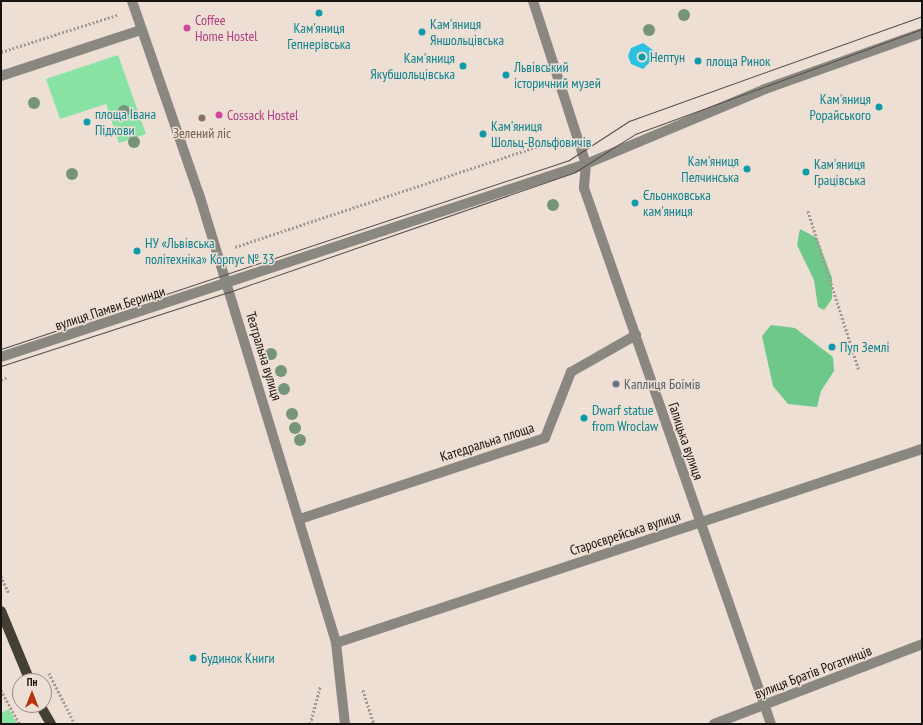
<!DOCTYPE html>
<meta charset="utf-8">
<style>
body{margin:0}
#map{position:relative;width:923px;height:725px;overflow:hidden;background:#eddfd4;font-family:"PT Sans Narrow",sans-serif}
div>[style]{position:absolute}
.green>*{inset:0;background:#88e2a3}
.forest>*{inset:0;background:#6ec88a}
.water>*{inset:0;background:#2bc2e1}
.path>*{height:2.5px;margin-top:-1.25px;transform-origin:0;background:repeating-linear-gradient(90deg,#a49991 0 2px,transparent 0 4px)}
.minor>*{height:10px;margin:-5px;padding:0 5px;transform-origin:5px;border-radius:5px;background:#8a8781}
.major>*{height:10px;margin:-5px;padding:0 5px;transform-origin:5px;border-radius:5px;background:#433f35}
.tram>*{height:1px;margin:-0.5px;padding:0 0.5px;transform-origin:0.5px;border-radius:0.5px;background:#544d48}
.trees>*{width:12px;height:12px;margin:-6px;border-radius:50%;background:#769479}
.dots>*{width:11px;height:11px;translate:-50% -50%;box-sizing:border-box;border:2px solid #eddfd4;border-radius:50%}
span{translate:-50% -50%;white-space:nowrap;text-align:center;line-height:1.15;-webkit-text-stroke:3px #eddfd4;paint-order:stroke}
.hotel-label{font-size:14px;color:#b23c85}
.left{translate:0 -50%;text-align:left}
.culture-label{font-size:14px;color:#0d838f}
.right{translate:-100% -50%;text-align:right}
.education-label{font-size:14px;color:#785e54}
.street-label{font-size:14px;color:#181310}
.worship-label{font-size:14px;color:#5b616d}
.frame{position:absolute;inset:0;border:2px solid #181310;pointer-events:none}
.north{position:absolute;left:12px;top:673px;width:40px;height:40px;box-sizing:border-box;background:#eddfd4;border:1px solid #988d86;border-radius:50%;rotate:0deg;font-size:11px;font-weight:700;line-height:16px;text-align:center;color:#181310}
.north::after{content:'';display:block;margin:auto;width:14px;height:18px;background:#ba300c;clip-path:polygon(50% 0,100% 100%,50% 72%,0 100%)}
</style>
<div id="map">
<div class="green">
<i style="clip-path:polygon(118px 55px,146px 134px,119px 143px,106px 104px,60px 119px,46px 79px)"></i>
<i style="clip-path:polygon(9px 709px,17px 724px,1px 724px,1px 713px)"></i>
</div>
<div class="forest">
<i style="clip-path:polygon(800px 229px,817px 238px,832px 278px,832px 299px,824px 310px,818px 307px,814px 280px,797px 245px)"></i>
<i style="clip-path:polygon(771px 325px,795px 328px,833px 357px,834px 371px,821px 391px,817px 407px,788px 404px,773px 386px,762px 336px)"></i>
</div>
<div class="water">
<i style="clip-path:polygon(643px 43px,653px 50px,654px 58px,643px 69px,631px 64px,628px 56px,631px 48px)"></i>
</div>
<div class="path">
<i style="left:1px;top:52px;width:122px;rotate:-17.7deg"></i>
<i style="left:808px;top:211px;width:167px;rotate:72.2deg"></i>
<i style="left:235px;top:247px;width:342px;rotate:-18.4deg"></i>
<i style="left:1px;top:380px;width:8px;rotate:-23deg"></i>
<i style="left:1px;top:576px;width:19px;rotate:65deg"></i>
<i style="left:49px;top:673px;width:57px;rotate:63deg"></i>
<i style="left:1px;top:690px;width:39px;rotate:61deg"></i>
<i style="left:363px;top:690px;width:36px;rotate:72deg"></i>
<i style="left:310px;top:724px;width:39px;rotate:-75deg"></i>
</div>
<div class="minor">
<i style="left:132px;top:1px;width:204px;rotate:70.9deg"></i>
<i style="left:199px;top:194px;width:469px;rotate:73deg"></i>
<i style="left:336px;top:643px;width:81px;rotate:83.7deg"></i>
<i style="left:533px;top:1px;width:171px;rotate:72deg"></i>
<i style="left:586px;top:164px;width:24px;rotate:95deg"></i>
<i style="left:584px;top:188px;width:568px;rotate:70.77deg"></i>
<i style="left:1px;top:76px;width:147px;rotate:-18.2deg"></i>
<i style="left:1px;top:357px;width:616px;rotate:-18.26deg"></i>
<i style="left:586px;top:164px;width:194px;rotate:-22.7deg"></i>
<i style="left:765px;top:89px;width:167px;rotate:-19.6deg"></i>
<i style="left:300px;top:519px;width:258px;rotate:-18.3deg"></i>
<i style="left:545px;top:438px;width:71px;rotate:-68.5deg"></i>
<i style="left:571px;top:372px;width:75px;rotate:-29.6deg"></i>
<i style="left:336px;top:643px;width:617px;rotate:-18.32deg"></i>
<i style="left:714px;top:724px;width:223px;rotate:-21deg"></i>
</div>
<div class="major">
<i style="left:1px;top:611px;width:76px;rotate:67.5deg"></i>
<i style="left:40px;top:705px;width:22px;rotate:60deg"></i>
</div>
<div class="tram">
<i style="left:1px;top:349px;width:599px;rotate:-18.4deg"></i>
<i style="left:569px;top:160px;width:72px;rotate:-33deg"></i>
<i style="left:629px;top:121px;width:311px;rotate:-19.7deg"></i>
<i style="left:1px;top:366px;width:240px;rotate:-18deg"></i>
<i style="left:229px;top:292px;width:366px;rotate:-19.1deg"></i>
<i style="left:575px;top:172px;width:71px;rotate:-32.3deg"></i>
<i style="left:635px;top:134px;width:306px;rotate:-20.1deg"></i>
</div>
<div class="trees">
<i style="left:684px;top:15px"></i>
<i style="left:649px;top:30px"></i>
<i style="left:34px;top:103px"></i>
<i style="left:124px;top:111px"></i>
<i style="left:134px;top:142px"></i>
<i style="left:72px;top:174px"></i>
<i style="left:553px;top:205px"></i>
<i style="left:271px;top:354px"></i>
<i style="left:281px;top:371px"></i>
<i style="left:284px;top:389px"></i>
<i style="left:292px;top:414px"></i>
<i style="left:295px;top:428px"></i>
<i style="left:300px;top:440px"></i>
</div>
<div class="dots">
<i style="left:319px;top:13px;background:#0f9aa8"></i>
<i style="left:187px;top:28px;background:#d1479c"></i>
<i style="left:422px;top:32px;background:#0f9aa8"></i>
<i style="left:642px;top:57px;background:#0f9aa8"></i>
<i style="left:698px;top:61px;background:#0f9aa8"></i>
<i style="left:463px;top:66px;background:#0f9aa8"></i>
<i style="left:506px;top:75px;background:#0f9aa8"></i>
<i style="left:879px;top:107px;background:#0f9aa8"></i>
<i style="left:219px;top:115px;background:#d1479c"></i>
<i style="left:202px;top:118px;background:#8d6e63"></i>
<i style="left:87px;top:122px;background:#0f9aa8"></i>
<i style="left:483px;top:134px;background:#0f9aa8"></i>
<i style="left:747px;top:169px;background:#0f9aa8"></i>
<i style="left:806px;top:172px;background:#0f9aa8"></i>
<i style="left:635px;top:203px;background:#0f9aa8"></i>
<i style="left:137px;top:251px;background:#0f9aa8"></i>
<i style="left:832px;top:347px;background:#0f9aa8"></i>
<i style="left:616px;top:384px;background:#6b7280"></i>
<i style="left:584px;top:418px;background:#0f9aa8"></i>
<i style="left:193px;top:658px;background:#0f9aa8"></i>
</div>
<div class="hotel-label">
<span class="left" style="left:195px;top:28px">Coffee<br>Home Hostel</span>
<span class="left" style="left:227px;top:115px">Cossack Hostel</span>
</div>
<div class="culture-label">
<span class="left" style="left:430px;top:32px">Кам'яниця<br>Яншольцівська</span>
<span style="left:319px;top:36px">Кам'яниця<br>Гепнерівська</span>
<span class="left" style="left:650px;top:57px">Нептун</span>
<span class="right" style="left:455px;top:66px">Кам'яниця<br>Якубшольцівська</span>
<span class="left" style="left:706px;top:61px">площа Ринок</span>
<span class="left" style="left:514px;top:75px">Львівський<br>історичний музей</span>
<span class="right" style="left:871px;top:107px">Кам'яниця<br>Рорайського</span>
<span class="left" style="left:95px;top:122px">площа Івана<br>Підкови</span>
<span class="left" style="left:491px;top:134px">Кам'яниця<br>Шольц-Вольфовичів</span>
<span class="right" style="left:739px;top:169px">Кам'яниця<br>Пелчинська</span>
<span class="left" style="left:814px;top:172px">Кам'яниця<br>Грацівська</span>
<span class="left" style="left:643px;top:203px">Єльонковська<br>кам'яниця</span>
<span class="left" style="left:145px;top:251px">НУ «Львівська<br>політехніка» Корпус № 33</span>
<span class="left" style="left:840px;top:347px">Пуп Землі</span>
<span class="left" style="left:592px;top:418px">Dwarf statue<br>from Wroclaw</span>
<span class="left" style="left:201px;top:658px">Будинок Книги</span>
</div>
<div class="education-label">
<span style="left:202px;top:133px">Зелений ліс</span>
</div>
<div class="street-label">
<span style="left:110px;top:308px;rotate:-18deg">вулиця Памви Беринди</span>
<span style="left:264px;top:356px;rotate:73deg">Театральна вулиця</span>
<span style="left:686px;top:441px;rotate:71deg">Галицька вулиця</span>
<span style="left:487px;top:442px;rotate:-18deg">Катедральна площа</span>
<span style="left:625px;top:533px;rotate:-18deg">Староєврейська вулиця</span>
<span style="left:813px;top:672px;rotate:-21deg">вулиця Братів Рогатинців</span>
</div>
<div class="worship-label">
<span class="left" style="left:624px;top:384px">Каплиця Боїмів</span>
</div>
<div class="frame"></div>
<div class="north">Пн</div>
</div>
